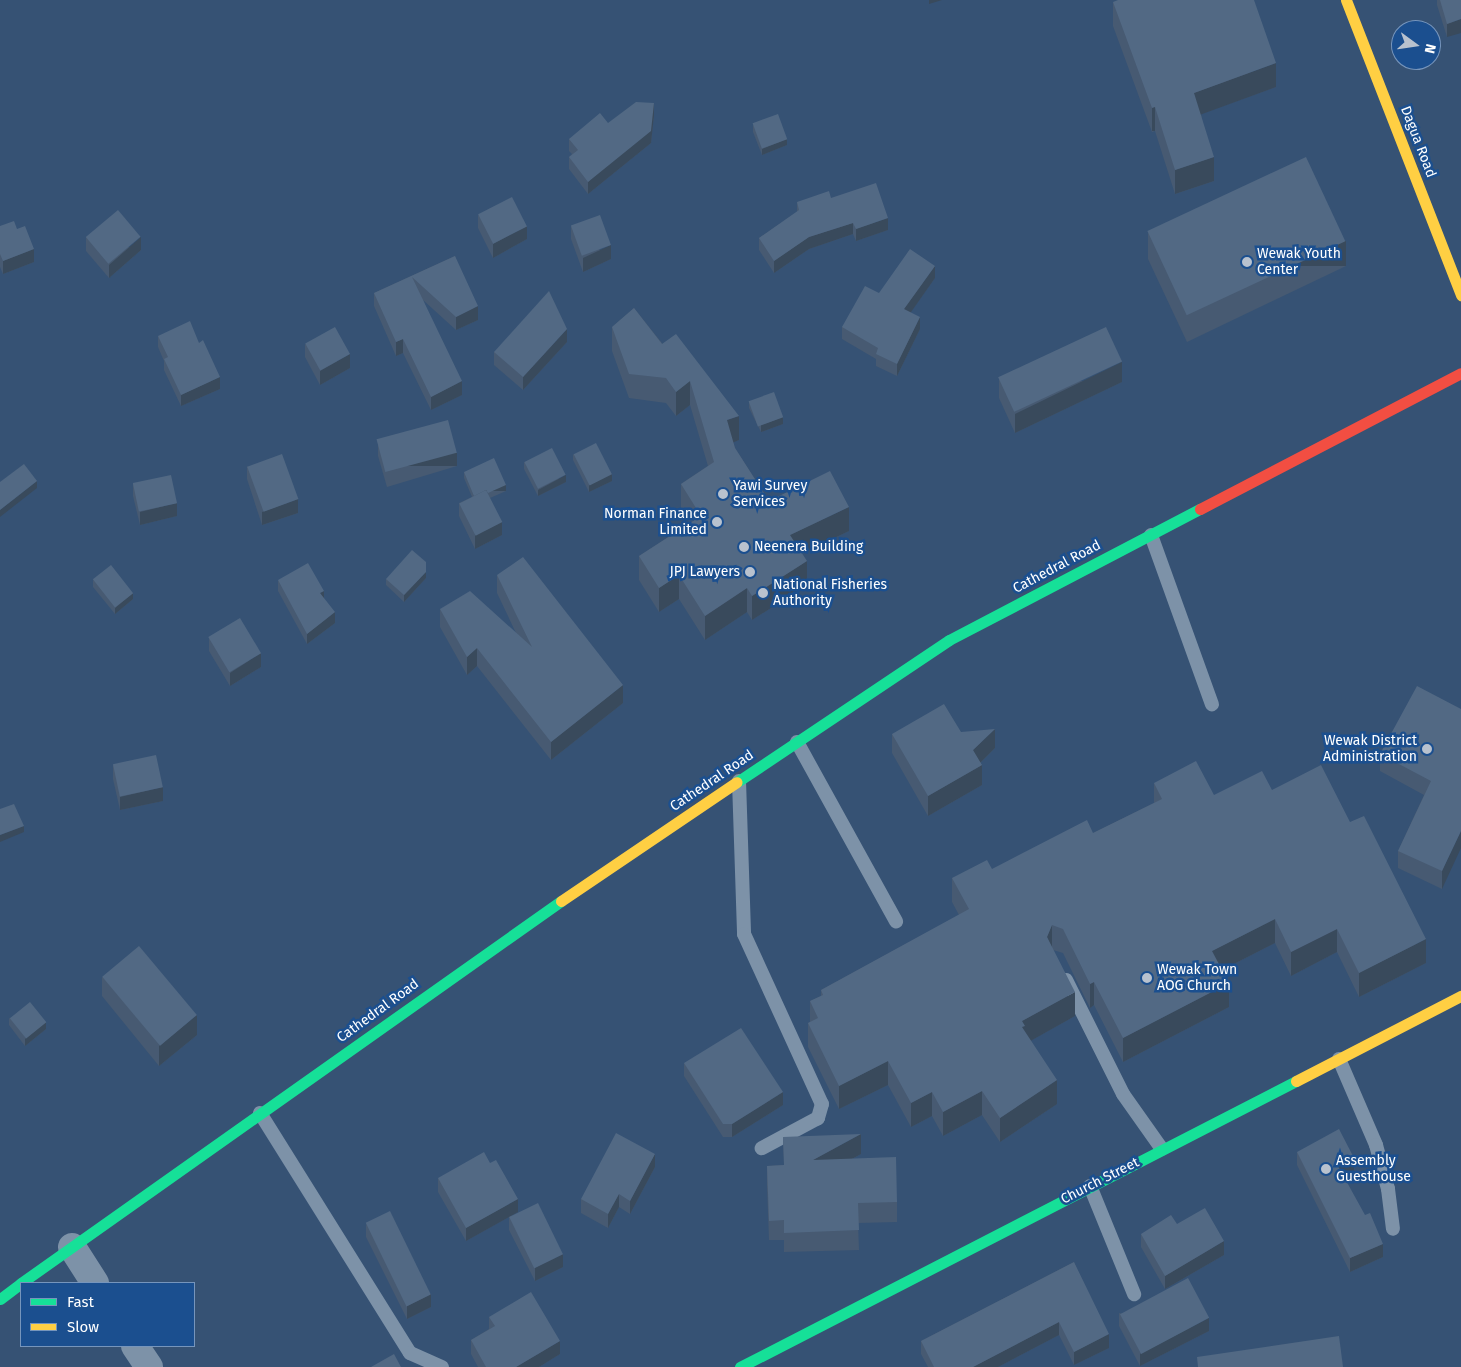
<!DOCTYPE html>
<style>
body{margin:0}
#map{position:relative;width:1461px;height:1367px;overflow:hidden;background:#365274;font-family:"Fira Sans",sans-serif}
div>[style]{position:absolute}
.lane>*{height:14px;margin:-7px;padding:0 7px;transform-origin:7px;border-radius:7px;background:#7d92a8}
.street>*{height:28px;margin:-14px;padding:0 14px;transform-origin:14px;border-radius:14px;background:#7d92a8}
.fast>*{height:11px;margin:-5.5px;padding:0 5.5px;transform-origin:5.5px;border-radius:5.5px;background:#16e098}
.slow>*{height:11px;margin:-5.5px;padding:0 5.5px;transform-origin:5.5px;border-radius:5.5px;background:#ffcf43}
.jam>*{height:11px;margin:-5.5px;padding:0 5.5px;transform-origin:5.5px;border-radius:5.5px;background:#f24e42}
.wall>*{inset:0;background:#475a72}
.shaded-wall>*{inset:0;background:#394a5c;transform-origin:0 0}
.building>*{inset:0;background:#526984;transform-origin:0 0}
.dots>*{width:14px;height:14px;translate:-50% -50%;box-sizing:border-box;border:2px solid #1b4f8f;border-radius:50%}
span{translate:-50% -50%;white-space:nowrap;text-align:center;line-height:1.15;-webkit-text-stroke:5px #1b4f8f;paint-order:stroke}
.street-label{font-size:14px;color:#fff}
.poi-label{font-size:14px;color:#fff}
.left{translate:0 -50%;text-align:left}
.right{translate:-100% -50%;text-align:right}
.legend{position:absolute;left:20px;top:1282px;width:175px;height:65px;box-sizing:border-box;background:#1b4f8f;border:1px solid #7695bc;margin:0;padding:6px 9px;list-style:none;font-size:15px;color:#fff}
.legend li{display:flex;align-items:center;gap:10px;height:25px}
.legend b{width:25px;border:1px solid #7695bc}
.north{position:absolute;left:1391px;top:20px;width:50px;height:50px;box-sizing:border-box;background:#1b4f8f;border:1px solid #7695bc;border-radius:50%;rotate:104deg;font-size:14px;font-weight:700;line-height:20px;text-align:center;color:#fff}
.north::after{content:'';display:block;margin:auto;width:18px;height:22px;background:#b9c2ce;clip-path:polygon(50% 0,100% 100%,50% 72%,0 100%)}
</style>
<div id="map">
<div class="lane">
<i style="left:1151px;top:535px;width:180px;rotate:70.2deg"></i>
<i style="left:797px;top:742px;width:205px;rotate:61.1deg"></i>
<i style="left:739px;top:781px;width:153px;rotate:88.1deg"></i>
<i style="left:744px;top:934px;width:187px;rotate:65.4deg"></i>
<i style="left:822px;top:1104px;width:15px;rotate:106deg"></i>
<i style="left:818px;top:1118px;width:64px;rotate:151.8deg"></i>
<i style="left:1066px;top:980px;width:127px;rotate:63.4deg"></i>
<i style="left:1123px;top:1094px;width:67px;rotate:54.7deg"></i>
<i style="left:1339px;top:1059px;width:94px;rotate:66.7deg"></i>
<i style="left:1376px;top:1145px;width:46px;rotate:74.7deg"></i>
<i style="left:1388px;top:1189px;width:40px;rotate:82.9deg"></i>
<i style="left:260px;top:1113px;width:283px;rotate:58deg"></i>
<i style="left:410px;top:1353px;width:35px;rotate:24deg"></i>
<i style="left:1090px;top:1186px;width:117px;rotate:67.8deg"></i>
</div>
<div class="street">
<i style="left:72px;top:1247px;width:43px;rotate:57.4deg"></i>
<i style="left:135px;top:1346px;width:25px;rotate:56deg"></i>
</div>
<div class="fast">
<i style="left:737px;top:782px;width:255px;rotate:-33.8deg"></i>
<i style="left:949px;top:640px;width:283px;rotate:-27.6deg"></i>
<i style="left:21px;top:1283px;width:661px;rotate:-35.28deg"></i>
<i style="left:0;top:1299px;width:26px;rotate:-37deg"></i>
<i style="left:740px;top:1367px;width:625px;rotate:-27.22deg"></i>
</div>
<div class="slow">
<i style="left:1346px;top:0;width:317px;rotate:68.7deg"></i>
<i style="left:561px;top:901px;width:212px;rotate:-34.1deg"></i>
<i style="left:1296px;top:1081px;width:186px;rotate:-27.3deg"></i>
</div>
<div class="jam">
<i style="left:1200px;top:509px;width:294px;rotate:-27.5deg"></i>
</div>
<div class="wall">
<i style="clip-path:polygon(1437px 0,1461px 0,1447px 37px,1437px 5px)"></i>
<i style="clip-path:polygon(1113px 2px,1276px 87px,1201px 114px,1214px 181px,1175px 194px,1155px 131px,1152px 132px,1113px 26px)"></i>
<i style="clip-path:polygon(654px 115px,651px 143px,588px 194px,569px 169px,569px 157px,572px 154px,569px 151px,569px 139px,608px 123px)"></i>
<i style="clip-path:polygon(753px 125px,787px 145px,762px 155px,753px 132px)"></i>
<i style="clip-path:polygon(831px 198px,888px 230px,856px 241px,853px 234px,809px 249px,774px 273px,759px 250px,759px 238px,797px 212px,797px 202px)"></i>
<i style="clip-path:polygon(478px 215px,527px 239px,493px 258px,478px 228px)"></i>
<i style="clip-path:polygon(0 226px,17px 229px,34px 262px,3px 274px,0 267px)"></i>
<i style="clip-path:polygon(571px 226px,611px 259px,583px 272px,571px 239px)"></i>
<i style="clip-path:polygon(1148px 233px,1346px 266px,1187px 342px,1148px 259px)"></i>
<i style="clip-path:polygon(86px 237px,141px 250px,109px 278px,86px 251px)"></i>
<i style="clip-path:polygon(455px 256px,478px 320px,456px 330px,423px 300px,462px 395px,431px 410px,403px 353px,396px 356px,374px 306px,374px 293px)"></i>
<i style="clip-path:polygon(935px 278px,910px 313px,920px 329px,897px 376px,876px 366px,876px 359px,842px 339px,842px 327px,879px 293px)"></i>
<i style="clip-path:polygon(634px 308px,739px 440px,733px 442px,735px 448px,769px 501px,849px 531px,802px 554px,807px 585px,752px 620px,747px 612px,705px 640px,679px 599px,659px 612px,639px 580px,639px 556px,690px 523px,681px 508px,681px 484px,708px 466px,690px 405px,676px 416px,666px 403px,629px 398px,612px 351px,612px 327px)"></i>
<i style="clip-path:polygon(158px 336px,220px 389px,181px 406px,164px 370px,164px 361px,158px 347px)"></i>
<i style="clip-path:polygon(567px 342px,523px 390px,494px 365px,494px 352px)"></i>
<i style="clip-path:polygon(305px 344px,350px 368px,320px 385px,305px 357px)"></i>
<i style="clip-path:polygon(999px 379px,1122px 382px,1015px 433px,999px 398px)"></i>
<i style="clip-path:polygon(749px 401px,783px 424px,761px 432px,749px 408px)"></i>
<i style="clip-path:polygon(378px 443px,457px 466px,387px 487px,378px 456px)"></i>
<i style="clip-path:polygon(573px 454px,612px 481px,589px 492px,573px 460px)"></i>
<i style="clip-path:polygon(524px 462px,566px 482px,538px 496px,524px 469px)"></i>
<i style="clip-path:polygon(247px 466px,298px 513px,262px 525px,247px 479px)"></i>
<i style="clip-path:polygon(464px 472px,506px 491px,490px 498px,502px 535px,475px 549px,459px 516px,459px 503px,472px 497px,464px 478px)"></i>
<i style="clip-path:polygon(133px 483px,177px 516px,140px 525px,133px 496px)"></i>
<i style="clip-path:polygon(497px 575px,623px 703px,551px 760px,477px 666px,467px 675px,440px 627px,440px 609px,516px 633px,497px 593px)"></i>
<i style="clip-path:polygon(426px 578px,404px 602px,386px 585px,386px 579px)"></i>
<i style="clip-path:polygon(93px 580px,133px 599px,115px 614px,93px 587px)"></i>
<i style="clip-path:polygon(278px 580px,335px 623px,307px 644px,278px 591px)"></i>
<i style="clip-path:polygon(209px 638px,261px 667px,230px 686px,209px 651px)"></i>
<i style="clip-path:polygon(1461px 709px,1442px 889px,1398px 868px,1398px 851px,1424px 795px,1380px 771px,1380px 754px)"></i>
<i style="clip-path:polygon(961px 732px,995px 748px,981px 762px,982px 785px,928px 816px,892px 753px,892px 734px)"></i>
<i style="clip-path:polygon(113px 765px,163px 801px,120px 810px,113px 779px)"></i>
<i style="clip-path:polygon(1154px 783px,1214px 795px,1272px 790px,1350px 822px,1426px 963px,1359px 997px,1337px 952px,1291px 976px,1275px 943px,1222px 970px,1229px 1007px,1123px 1062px,1094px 1005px,1090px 1008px,1063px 953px,1053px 950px,1075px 1016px,1030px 1041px,1057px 1104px,1000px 1142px,982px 1115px,943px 1136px,932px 1116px,911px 1127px,888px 1085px,839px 1109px,808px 1047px,808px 1023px,810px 1022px,810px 1001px,821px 996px,821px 990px,959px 915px,952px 902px,952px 878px,992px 869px,1093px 833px,1154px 803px)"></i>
<i style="clip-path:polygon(102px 977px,197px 1035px,159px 1066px,102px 996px)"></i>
<i style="clip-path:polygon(9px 1018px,46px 1029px,25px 1046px,9px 1025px)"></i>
<i style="clip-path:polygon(684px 1063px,783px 1105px,732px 1137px,723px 1137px,684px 1076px)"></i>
<i style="clip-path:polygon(783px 1137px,861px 1154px,852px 1159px,897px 1202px,897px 1222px,858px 1223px,859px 1250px,784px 1252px,784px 1240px,769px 1240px,767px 1185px,767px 1166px,784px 1165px)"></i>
<i style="clip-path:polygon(1297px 1152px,1354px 1171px,1344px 1177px,1383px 1257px,1350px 1272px,1297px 1165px)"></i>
<i style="clip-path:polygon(655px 1167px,630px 1214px,619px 1207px,608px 1228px,581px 1213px,581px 1199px)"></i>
<i style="clip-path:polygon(438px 1178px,518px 1212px,511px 1216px,563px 1267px,535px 1281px,509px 1230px,509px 1217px,466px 1241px,438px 1192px)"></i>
<i style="clip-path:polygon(366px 1224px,431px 1307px,407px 1319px,366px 1237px)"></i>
<i style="clip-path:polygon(1177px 1224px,1224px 1255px,1165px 1289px,1141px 1247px,1141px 1234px)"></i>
<i style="clip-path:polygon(1074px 1262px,1109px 1348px,1074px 1365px,1059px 1335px,998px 1367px,928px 1367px,921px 1354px,921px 1341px)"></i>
<i style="clip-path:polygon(1119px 1313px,1209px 1331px,1140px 1366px,1119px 1326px)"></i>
<i style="clip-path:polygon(489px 1317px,560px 1354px,539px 1367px,478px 1367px,471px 1354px,471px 1340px,489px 1329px)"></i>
</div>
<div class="shaded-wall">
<i style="clip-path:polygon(929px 0,942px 0,929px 4px)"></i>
<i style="clip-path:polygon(1461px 19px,1461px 33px,1447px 37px,1447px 24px)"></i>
<i style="clip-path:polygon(1276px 63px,1276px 87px,1194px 117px,1194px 93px)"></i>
<i style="clip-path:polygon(654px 103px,654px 115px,651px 143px,588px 194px,588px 182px)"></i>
<i style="left:1155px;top:107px;width:24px;height:3px;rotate:90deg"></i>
<i style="clip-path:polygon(787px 139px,787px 145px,762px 155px,762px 149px)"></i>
<i style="clip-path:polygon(1214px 157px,1214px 181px,1175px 194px,1175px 170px)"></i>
<i style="clip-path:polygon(888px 218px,888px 230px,856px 241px,856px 229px)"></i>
<i style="clip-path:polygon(853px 223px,853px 234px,809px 249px,774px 273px,774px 261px,809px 237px)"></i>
<i style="clip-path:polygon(527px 226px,527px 239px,493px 258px,493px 244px)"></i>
<i style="clip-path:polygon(141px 237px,141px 250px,109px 278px,109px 265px)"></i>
<i style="left:1346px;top:241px;width:25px;height:176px;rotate:90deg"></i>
<i style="clip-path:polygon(611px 245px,611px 259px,583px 272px,583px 258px)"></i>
<i style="clip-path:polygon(34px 249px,34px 262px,3px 274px,3px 261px)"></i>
<i style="clip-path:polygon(935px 266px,935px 278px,904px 322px,904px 309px)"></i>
<i style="clip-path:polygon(478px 306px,478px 320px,456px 330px,456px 317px)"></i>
<i style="clip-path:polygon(920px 317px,920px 329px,897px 376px,897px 364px)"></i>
<i style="clip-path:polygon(567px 329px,567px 342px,523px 390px,523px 377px)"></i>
<i style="clip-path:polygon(403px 339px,403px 353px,396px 356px,396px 342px)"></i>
<i style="clip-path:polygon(350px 354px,350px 368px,320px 385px,320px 371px)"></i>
<i style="clip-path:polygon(1122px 362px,1122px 382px,1015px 433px,1015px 414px)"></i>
<i style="clip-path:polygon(220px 377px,220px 389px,181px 406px,181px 395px)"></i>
<i style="clip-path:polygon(462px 381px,462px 395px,431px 410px,431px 397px)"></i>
<i style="clip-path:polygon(690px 381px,690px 405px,676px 416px,676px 392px)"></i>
<i style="clip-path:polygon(739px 416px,739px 440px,727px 445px,727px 420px)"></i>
<i style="clip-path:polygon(783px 417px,783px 424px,761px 432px,761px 425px)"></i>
<i style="left:457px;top:453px;width:13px;height:73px;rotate:90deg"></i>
<i style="clip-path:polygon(612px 474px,612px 481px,589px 492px,589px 485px)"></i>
<i style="clip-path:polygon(566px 475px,566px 482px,538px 496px,538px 490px)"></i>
<i style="clip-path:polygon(37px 481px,37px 488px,0 517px,0 510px)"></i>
<i style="left:506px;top:485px;width:6px;height:34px;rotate:90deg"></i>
<i style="clip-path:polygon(298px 499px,298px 513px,262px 525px,262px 512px)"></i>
<i style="clip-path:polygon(177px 503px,177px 516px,140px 525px,140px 512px)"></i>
<i style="clip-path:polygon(849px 507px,849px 531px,790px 559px,790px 535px)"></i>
<i style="clip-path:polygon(502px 522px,502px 535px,475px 549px,475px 535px)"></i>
<i style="clip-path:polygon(807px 561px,807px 585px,752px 620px,752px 596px)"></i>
<i style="clip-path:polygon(426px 572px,426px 578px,404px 602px,404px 595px)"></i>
<i style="clip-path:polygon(679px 575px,679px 599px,659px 612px,659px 588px)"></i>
<i style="clip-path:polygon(747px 588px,747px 612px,705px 640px,705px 616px)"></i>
<i style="clip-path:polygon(324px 591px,324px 601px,320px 593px)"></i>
<i style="clip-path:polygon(133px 593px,133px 599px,115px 614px,115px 608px)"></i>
<i style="clip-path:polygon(335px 612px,335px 623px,307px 644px,307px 634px)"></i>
<i style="clip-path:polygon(477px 648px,477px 666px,467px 675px,467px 657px)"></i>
<i style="clip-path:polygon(261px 653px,261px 667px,230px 686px,230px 673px)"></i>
<i style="clip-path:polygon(623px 685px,623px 703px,551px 760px,551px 742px)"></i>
<i style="clip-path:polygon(995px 729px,995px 748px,973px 770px,973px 750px)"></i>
<i style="clip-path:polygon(982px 765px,982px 785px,928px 816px,928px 796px)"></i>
<i style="clip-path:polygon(163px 787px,163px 801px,120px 810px,120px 797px)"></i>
<i style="clip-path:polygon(24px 826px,24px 832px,0 842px,0 835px)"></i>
<i style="clip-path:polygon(1461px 831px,1461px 848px,1442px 889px,1442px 871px)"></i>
<i style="clip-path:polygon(1275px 919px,1275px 943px,1212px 975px,1212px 951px)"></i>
<i style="clip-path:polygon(1052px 925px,1052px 949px,1047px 937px)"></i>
<i style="clip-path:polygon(1337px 929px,1337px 952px,1291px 976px,1291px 952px)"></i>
<i style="clip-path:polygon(1426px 939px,1426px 963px,1359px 997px,1359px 973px)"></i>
<i style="clip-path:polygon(1094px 982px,1094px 1005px,1090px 1008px,1090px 984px)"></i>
<i style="clip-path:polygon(1229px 983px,1229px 1007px,1123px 1062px,1123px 1038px)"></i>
<i style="clip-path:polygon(1075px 992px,1075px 1016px,1025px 1044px,1022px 1027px,1022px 1021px)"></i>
<i style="clip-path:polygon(197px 1015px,197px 1035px,159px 1066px,159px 1046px)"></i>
<i style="clip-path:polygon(46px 1022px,46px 1029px,25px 1046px,25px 1039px)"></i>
<i style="clip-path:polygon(888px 1061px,888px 1085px,839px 1109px,839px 1086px)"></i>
<i style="clip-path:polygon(1057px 1080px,1057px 1104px,1000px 1142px,1000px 1118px)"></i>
<i style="clip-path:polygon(982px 1091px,982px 1115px,943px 1136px,943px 1112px)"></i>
<i style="clip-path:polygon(783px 1092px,783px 1105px,732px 1137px,732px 1124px)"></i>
<i style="clip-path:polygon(932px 1092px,932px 1116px,911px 1127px,911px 1103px)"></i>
<i style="clip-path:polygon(861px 1134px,861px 1154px,813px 1180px,813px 1160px)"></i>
<i style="clip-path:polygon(655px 1154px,655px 1167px,630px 1214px,630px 1201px)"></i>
<i style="clip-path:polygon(1354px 1158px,1354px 1171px,1338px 1180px,1338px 1166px)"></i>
<i style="clip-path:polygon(619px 1194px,619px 1207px,608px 1228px,608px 1214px)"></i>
<i style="clip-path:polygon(518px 1199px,518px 1212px,466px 1241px,466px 1228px)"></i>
<i style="clip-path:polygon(1224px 1241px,1224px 1255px,1165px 1289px,1165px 1276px)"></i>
<i style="clip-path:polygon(1383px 1244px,1383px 1257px,1350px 1272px,1350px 1258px)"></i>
<i style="clip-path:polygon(563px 1254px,563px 1267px,535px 1281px,535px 1268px)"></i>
<i style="clip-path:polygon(431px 1294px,431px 1307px,407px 1319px,407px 1306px)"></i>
<i style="clip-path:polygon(1209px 1318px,1209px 1331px,1140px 1366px,1140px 1354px)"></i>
<i style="clip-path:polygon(1059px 1322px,1059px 1335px,998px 1367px,973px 1367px)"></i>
<i style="clip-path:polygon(1109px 1334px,1109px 1348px,1074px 1365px,1074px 1352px)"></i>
<i style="clip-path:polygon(560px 1341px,560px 1354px,539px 1367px,516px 1367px)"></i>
</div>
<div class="building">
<i style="clip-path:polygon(1118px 0,1254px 0,1276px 63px,1194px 93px,1214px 157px,1175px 170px,1155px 107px,1152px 108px,1113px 2px)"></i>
<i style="clip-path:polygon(1440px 0,1461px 0,1461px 19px,1447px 24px)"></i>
<i style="clip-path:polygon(636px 102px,654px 103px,651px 131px,588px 182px,569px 157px,578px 150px,569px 139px,600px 113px,608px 123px)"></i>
<i style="left:778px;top:114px;width:27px;height:27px;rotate:70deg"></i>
<i style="left:1306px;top:157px;width:93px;height:175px;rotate:65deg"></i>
<i style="clip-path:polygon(876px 183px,888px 218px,856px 229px,853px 223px,809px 237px,774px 261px,759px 238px,799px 210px,797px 202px,829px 191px,831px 198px)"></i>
<i style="left:512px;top:197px;width:33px;height:38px;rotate:63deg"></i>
<i style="left:118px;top:210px;width:35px;height:42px;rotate:50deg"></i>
<i style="left:600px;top:215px;width:32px;height:31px;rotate:70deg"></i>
<i style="clip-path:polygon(14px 221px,17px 229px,25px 226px,34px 249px,3px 261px,0 254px,0 226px)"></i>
<i style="clip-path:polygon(910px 249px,935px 266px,904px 309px,920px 317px,897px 364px,876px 354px,878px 348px,842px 327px,865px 286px,879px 293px)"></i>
<i style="clip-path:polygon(455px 256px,478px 306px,456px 317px,412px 277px,462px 381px,431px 397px,403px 339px,396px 342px,374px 293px)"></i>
<i style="clip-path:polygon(549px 291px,567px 329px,523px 377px,494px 352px)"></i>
<i style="clip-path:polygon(634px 308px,662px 344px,676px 334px,739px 416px,727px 420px,735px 448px,769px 501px,830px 471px,849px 507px,790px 535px,807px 561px,752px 596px,747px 588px,705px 616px,679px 575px,659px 588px,639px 556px,701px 516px,681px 484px,714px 462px,690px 381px,676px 392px,666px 378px,629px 374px,612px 327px)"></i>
<i style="clip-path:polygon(190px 321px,199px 343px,203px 340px,220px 377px,181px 395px,164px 359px,168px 357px,158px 336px)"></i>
<i style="left:335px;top:327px;width:31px;height:34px;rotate:61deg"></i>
<i style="left:1106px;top:327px;width:38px;height:119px;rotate:65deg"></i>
<i style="left:774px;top:392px;width:27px;height:27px;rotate:70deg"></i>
<i style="left:448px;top:420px;width:34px;height:74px;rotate:75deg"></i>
<i style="left:596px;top:443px;width:35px;height:25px;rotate:63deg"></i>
<i style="left:552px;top:448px;width:30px;height:31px;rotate:63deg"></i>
<i style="left:282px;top:454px;width:48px;height:37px;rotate:70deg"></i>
<i style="clip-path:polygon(494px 458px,506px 485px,488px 493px,486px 490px,474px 496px,464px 472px)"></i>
<i style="clip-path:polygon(24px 464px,37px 481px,0 510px,0 482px)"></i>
<i style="left:171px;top:475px;width:29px;height:39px;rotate:78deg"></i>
<i style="left:486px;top:490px;width:36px;height:30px;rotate:63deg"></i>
<i style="clip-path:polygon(412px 550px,426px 562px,426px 572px,404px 595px,386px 579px)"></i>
<i style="clip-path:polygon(523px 557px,623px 685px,551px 742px,477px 648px,467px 657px,440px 609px,470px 591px,532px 647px,497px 575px)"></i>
<i style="clip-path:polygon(308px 563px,324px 591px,320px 593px,335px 612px,307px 634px,278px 580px)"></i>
<i style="left:111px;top:565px;width:36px;height:23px;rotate:52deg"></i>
<i style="left:240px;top:618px;width:41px;height:37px;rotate:59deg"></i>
<i style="clip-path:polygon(1417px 686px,1461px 709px,1461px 831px,1442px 871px,1398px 851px,1431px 781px,1380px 754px)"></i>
<i style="clip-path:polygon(944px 704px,961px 732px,995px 729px,973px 750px,982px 765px,928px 796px,892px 734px)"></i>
<i style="left:156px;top:755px;width:33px;height:44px;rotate:78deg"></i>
<i style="clip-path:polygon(1196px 761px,1214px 795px,1262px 771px,1272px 790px,1321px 765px,1350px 822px,1364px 816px,1426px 939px,1359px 973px,1337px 929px,1291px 952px,1275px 919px,1212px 951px,1229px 983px,1123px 1038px,1094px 982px,1090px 984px,1063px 929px,1052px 925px,1047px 937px,1075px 992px,1022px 1021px,1025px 1026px,1022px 1027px,1057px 1080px,1000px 1118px,982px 1091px,943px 1112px,932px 1092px,911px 1103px,888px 1061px,839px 1086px,808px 1023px,818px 1018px,810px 1001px,823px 995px,821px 990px,969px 909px,952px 878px,987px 860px,992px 869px,1087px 820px,1093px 833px,1162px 799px,1154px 783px)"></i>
<i style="clip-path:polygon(14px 804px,24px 826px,0 835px,0 809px)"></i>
<i style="left:139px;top:946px;width:90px;height:48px;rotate:50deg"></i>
<i style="left:30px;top:1002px;width:26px;height:26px;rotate:51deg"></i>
<i style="clip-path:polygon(741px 1028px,783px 1092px,732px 1124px,723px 1124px,684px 1063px)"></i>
<i style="clip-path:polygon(1339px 1129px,1354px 1158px,1338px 1166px,1365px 1215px,1370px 1213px,1383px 1244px,1350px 1258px,1297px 1152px)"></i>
<i style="clip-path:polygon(616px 1133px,655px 1154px,630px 1201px,619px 1194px,608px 1214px,581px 1199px)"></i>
<i style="clip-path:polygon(861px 1134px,813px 1160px,896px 1157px,897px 1202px,858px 1203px,859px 1230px,784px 1233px,784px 1220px,769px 1221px,767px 1166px,784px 1165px,783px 1137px)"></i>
<i style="clip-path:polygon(484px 1152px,490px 1163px,496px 1160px,518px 1199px,466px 1228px,438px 1178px)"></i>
<i style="left:538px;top:1203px;width:57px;height:32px;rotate:64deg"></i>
<i style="clip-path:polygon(1205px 1208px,1224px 1241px,1165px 1276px,1141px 1234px,1171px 1215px,1177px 1224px)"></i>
<i style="left:390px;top:1211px;width:93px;height:27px;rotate:64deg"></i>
<i style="clip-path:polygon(1074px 1262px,1109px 1334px,1074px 1352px,1059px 1322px,973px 1367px,934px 1367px,921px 1341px)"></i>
<i style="left:1188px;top:1278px;width:45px;height:77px;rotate:62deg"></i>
<i style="clip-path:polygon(531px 1292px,560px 1341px,516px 1367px,486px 1367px,471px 1340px,495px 1326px,489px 1317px)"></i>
<i style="clip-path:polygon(1339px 1336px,1343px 1367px,1198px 1367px,1197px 1357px)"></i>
<i style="clip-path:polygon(394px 1354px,401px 1367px,371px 1367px)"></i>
</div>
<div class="dots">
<i style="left:1247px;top:262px;background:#b9c2ce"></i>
<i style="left:723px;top:494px;background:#b9c2ce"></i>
<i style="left:717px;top:522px;background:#b9c2ce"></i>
<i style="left:744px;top:547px;background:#b9c2ce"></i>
<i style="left:750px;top:572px;background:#b9c2ce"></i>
<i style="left:763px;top:593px;background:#b9c2ce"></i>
<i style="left:1427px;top:749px;background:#b9c2ce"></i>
<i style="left:1147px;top:978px;background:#b9c2ce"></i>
<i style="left:1326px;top:1169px;background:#b9c2ce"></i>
</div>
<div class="street-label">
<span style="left:1418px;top:142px;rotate:69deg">Dagua Road</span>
<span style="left:1057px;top:567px;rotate:-28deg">Cathedral Road</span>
<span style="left:712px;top:781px;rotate:-34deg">Cathedral Road</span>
<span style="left:378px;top:1011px;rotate:-36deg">Cathedral Road</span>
<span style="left:1100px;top:1181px;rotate:-27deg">Church Street</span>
</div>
<div class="poi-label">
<span class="left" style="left:1257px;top:262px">Wewak Youth<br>Center</span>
<span class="left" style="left:733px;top:494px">Yawi Survey<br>Services</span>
<span class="right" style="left:707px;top:522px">Norman Finance<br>Limited</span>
<span class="left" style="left:754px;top:547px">Neenera Building</span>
<span class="right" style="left:740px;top:572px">JPJ Lawyers</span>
<span class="left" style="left:773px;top:593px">National Fisheries<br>Authority</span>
<span class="right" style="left:1417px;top:749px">Wewak District<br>Administration</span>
<span class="left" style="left:1157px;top:978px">Wewak Town<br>AOG Church</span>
<span class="left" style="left:1336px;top:1169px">Assembly<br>Guesthouse</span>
</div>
<ul class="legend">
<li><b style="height:6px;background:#16e098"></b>Fast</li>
<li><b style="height:6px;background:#ffcf43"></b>Slow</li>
</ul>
<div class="north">N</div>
</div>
